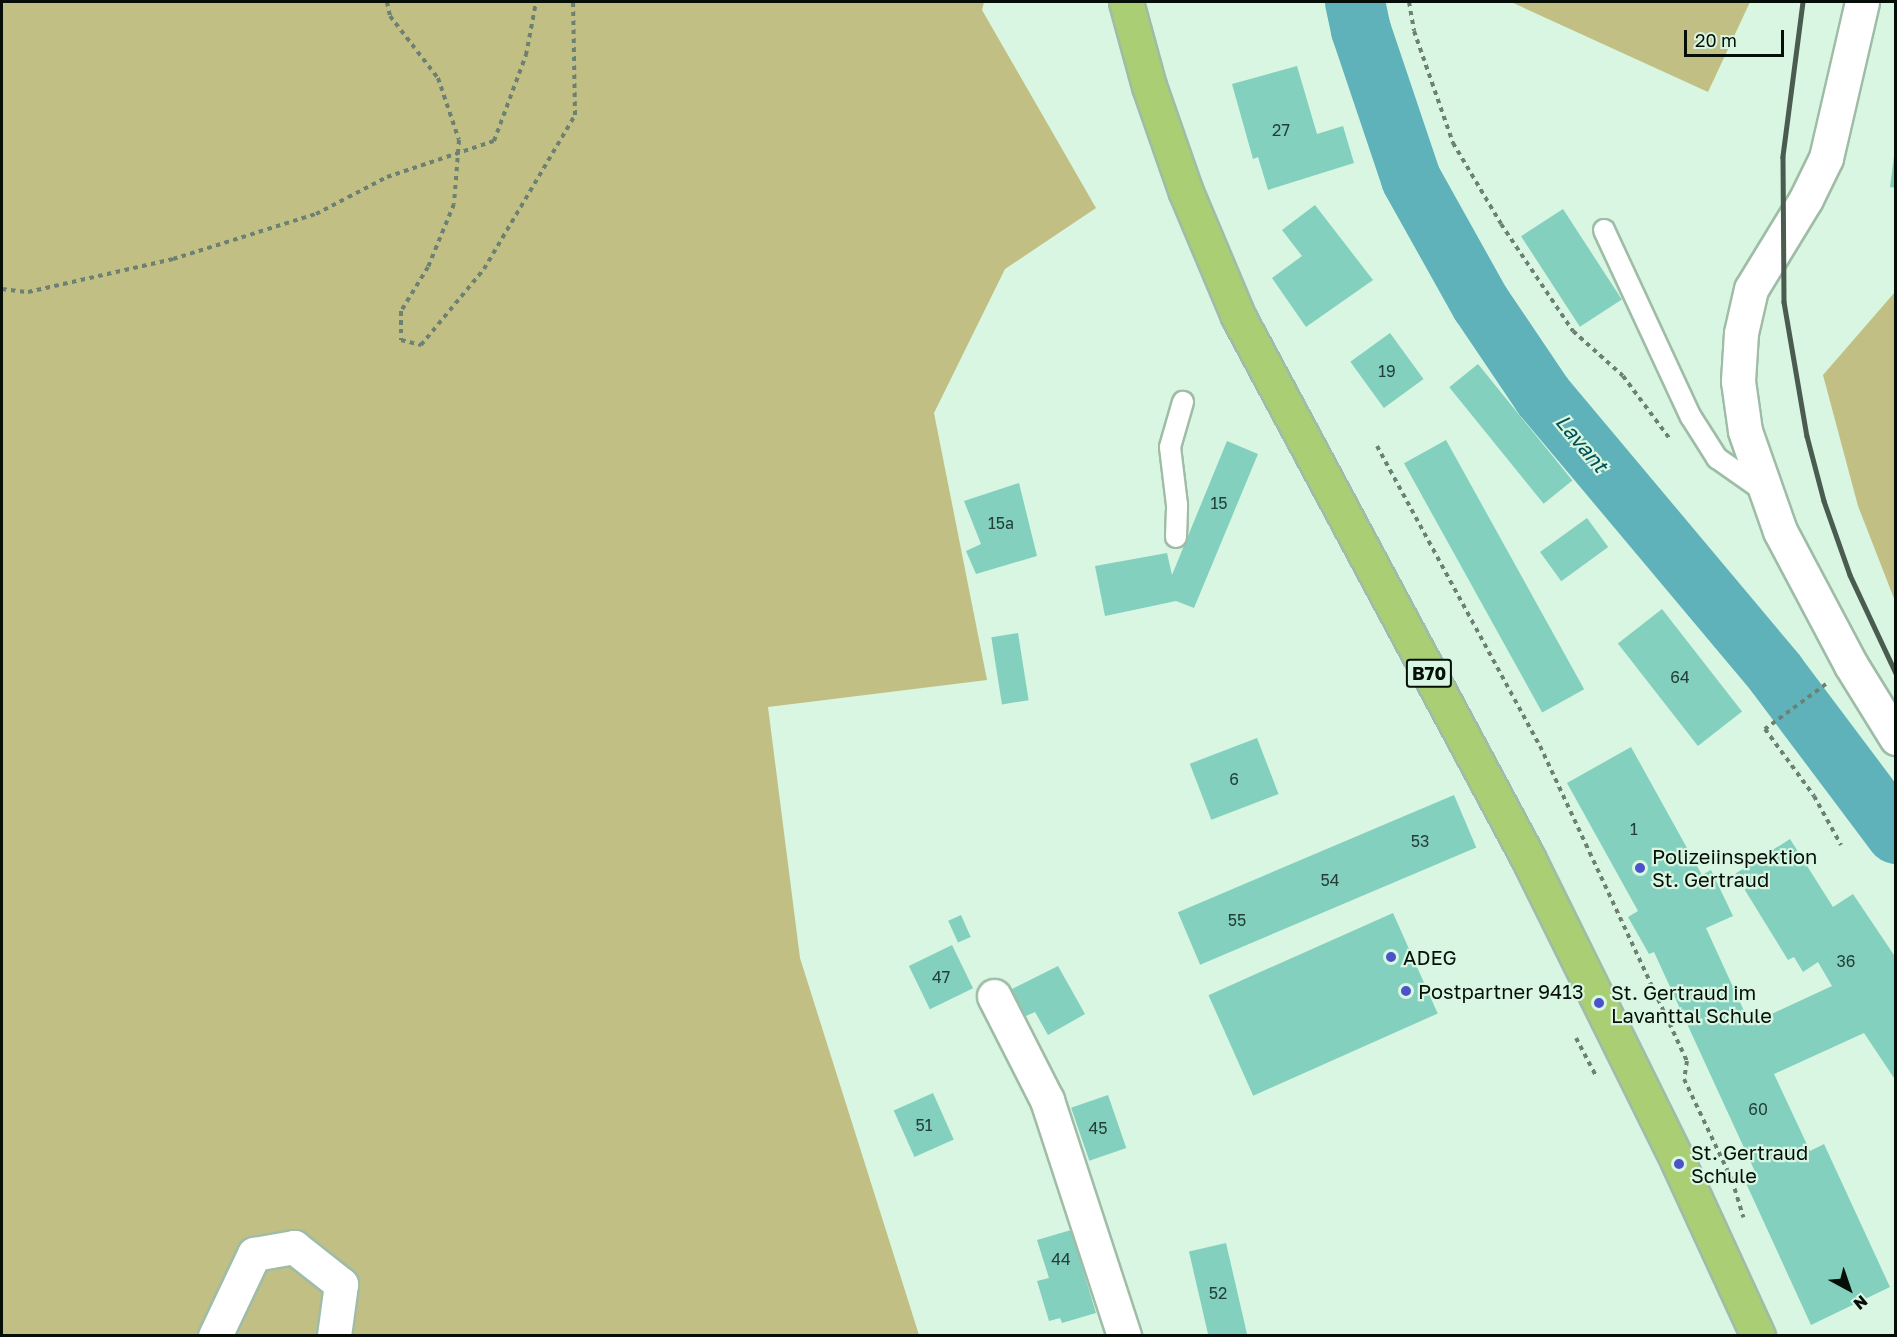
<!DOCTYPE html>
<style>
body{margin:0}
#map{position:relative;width:1897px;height:1337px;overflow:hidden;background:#d8f6e1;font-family:"Golos Text",sans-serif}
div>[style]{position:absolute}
.green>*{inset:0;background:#c1bf84}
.river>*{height:60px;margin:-30px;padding:0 30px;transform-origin:30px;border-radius:30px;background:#5fb2b9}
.building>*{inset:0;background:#83d0bf;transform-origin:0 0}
.path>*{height:4px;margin-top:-2px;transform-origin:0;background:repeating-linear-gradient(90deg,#6d8173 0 4.5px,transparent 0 9px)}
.roads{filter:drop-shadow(2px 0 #9fbca7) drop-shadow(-2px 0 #9fbca7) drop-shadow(0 2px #9fbca7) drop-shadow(0 -2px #9fbca7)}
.lane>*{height:20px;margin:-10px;padding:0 10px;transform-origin:10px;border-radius:10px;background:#fff}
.street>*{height:33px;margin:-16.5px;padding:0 16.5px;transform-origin:16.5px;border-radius:16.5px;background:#fff}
.primary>*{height:33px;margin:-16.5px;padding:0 16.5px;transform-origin:16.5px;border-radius:16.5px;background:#aace73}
.rail>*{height:4.5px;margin:-2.25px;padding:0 2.25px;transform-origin:2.25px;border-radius:2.25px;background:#4a5b4f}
.dots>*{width:16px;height:16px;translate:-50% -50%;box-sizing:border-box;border:3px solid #d8f6e1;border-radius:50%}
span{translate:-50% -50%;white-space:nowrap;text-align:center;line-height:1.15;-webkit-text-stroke:4.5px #d8f6e1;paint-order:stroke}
.number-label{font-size:16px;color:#243f36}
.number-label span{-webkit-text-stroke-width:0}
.shield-label span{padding:2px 4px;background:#d8f6e1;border:2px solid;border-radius:4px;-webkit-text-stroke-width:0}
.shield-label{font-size:18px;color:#050f08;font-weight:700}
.poi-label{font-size:20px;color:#050f08}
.left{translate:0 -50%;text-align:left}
.water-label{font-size:21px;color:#005055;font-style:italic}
.frame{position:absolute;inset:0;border:3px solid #050f08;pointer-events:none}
.north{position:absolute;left:1819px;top:1259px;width:60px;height:60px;-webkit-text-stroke:4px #d8f6e1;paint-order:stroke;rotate:140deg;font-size:16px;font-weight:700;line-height:24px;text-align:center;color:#050f08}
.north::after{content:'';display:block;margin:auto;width:21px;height:27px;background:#050f08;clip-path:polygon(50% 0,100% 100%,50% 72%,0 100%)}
.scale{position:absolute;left:1684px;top:30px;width:100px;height:27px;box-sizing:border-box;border:3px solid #050f08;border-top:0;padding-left:8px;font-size:18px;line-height:21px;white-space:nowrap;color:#050f08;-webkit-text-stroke:4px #d8f6e1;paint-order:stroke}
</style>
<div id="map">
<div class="green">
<i style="clip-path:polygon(2px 2px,984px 2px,982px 10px,1096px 208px,1005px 269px,934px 413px,987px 680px,768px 707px,800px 958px,919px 1335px,2px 1336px)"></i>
<i style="clip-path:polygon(1511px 2px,1750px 2px,1708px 92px)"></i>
<i style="clip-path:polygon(1895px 292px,1895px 601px,1858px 506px,1823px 375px)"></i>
</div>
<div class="river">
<i style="left:1355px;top:2px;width:29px;rotate:78deg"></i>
<i style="left:1361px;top:30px;width:157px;rotate:71.4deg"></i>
<i style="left:1411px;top:179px;width:143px;rotate:60.8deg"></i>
<i style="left:1481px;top:304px;width:111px;rotate:56deg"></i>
<i style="left:1543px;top:396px;width:363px;rotate:50deg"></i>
<i style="left:1776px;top:674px;width:200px;rotate:53.1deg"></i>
</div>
<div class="building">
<i style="clip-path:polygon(1297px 66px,1317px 134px,1343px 126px,1354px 163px,1268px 190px,1258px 157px,1253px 159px,1232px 84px)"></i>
<i style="clip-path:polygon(1894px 156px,1896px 156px,1896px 188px,1890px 187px)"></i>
<i style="clip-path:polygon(1315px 205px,1373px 280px,1306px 327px,1272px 278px,1302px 256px,1282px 230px)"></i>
<i style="left:1563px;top:209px;width:108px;height:50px;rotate:57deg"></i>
<i style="left:1390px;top:333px;width:57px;height:49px;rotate:54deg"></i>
<i style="left:1478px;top:364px;width:150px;height:37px;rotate:51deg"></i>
<i style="left:1446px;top:440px;width:285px;height:48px;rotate:61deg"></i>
<i style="clip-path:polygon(1227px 441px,1258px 454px,1194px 608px,1176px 601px,1105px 616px,1095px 566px,1167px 553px,1172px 575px)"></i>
<i style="clip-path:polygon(1019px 483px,1037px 556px,976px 574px,966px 551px,981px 544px,964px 501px)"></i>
<i style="left:1587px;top:518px;width:36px;height:58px;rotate:54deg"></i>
<i style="left:1662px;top:609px;width:130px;height:56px;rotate:52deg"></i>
<i style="left:1018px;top:633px;width:68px;height:27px;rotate:81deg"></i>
<i style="left:1257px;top:738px;width:60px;height:72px;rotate:69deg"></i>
<i style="clip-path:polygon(1631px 747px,1702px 875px,1711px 870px,1733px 916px,1706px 928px,1750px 1024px,1832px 986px,1818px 962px,1803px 972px,1794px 957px,1788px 960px,1735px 874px,1790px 839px,1833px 907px,1853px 894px,1896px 958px,1896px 1081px,1864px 1033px,1774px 1074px,1810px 1151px,1824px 1144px,1890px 1287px,1811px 1325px,1745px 1181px,1757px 1176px,1654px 952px,1649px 954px,1628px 917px,1638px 911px,1567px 783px)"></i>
<i style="left:1454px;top:795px;width:57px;height:300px;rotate:67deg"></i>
<i style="left:1393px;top:913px;width:110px;height:202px;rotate:66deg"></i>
<i style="left:961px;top:915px;width:24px;height:14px;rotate:66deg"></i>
<i style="left:952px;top:945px;width:48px;height:48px;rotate:64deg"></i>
<i style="clip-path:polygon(1058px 966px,1085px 1014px,1048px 1035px,1035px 1012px,1017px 1020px,1004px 993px)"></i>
<i style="left:933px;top:1093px;width:51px;height:43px;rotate:66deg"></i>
<i style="left:1108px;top:1095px;width:56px;height:39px;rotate:71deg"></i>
<i style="clip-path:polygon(1071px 1230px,1096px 1313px,1062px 1323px,1060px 1318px,1049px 1321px,1037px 1281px,1049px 1278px,1037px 1240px)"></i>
<i style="left:1226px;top:1243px;width:95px;height:38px;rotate:77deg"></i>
</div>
<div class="path">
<i style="left:387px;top:2px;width:14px;rotate:78deg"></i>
<i style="left:390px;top:16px;width:78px;rotate:52.3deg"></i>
<i style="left:438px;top:78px;width:65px;rotate:71.3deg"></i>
<i style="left:459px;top:140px;width:64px;rotate:94.5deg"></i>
<i style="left:454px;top:204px;width:68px;rotate:112.4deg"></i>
<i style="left:428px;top:267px;width:52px;rotate:121.5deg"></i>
<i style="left:401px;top:311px;width:29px;rotate:90deg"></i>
<i style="left:401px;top:340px;width:21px;rotate:14deg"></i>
<i style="left:421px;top:345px;width:99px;rotate:-50.3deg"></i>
<i style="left:484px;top:269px;width:179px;rotate:-59.4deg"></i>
<i style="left:575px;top:115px;width:113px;rotate:-91deg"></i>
<i style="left:1409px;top:2px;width:29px;rotate:80deg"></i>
<i style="left:1414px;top:31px;width:119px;rotate:70.8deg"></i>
<i style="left:1453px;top:143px;width:94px;rotate:59.3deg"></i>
<i style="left:1501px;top:224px;width:129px;rotate:56.1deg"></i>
<i style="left:1573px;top:331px;width:67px;rotate:42deg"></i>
<i style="left:1623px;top:376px;width:79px;rotate:53.3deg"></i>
<i style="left:2px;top:289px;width:26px;rotate:7deg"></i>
<i style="left:28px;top:292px;width:149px;rotate:-12.8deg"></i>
<i style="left:173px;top:259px;width:150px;rotate:-17.5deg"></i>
<i style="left:316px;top:214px;width:80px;rotate:-27.5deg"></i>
<i style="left:387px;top:177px;width:113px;rotate:-18.6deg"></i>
<i style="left:494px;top:141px;width:92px;rotate:-69.6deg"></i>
<i style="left:526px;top:55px;width:54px;rotate:-79.3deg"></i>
<i style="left:1377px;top:446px;width:341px;rotate:61.5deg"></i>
<i style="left:1540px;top:746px;width:348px;rotate:65deg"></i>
<i style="left:1687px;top:1061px;width:18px;rotate:99deg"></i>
<i style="left:1684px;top:1079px;width:112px;rotate:64.6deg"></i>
<i style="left:1732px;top:1180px;width:39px;rotate:73deg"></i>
<i style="left:1826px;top:684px;width:76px;rotate:143.6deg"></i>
<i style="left:1765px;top:729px;width:83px;rotate:53.8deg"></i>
<i style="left:1814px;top:796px;width:56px;rotate:61.1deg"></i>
<i style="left:1576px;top:1038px;width:43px;rotate:62.2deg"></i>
</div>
<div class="roads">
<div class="lane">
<i style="left:1604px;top:230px;width:206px;rotate:65.1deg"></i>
<i style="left:1691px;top:417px;width:49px;rotate:57.6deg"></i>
<i style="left:1717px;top:458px;width:57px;rotate:35.1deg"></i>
<i style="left:1176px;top:537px;width:32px;rotate:-88deg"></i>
<i style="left:1177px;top:505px;width:58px;rotate:-96.9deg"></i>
<i style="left:1170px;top:447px;width:47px;rotate:-73.9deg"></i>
</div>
<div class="street">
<i style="left:1862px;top:2px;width:160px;rotate:103deg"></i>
<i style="left:1826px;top:158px;width:46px;rotate:116deg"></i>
<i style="left:1806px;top:199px;width:105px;rotate:121.4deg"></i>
<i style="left:1751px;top:289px;width:45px;rotate:102.8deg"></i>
<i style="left:1741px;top:333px;width:48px;rotate:93.6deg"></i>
<i style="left:1738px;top:381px;width:50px;rotate:82deg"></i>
<i style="left:1745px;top:431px;width:106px;rotate:70.7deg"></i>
<i style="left:1780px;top:531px;width:152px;rotate:62.1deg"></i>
<i style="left:1851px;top:665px;width:86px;rotate:58.3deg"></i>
<i style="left:994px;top:996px;width:117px;rotate:63deg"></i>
<i style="left:1047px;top:1100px;width:248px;rotate:71.9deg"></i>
<i style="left:215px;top:1336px;width:91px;rotate:-64.6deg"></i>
<i style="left:254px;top:1254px;width:41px;rotate:-9.9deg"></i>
<i style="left:294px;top:1247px;width:60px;rotate:38.2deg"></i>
<i style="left:341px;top:1284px;width:52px;rotate:97.7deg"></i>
</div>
<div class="primary">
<i style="left:1126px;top:2px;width:87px;rotate:74.7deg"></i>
<i style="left:1149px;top:86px;width:112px;rotate:70.8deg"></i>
<i style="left:1186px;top:192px;width:134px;rotate:67.2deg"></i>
<i style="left:1238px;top:316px;width:615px;rotate:61.85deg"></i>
<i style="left:1528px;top:858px;width:341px;rotate:63.7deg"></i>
<i style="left:1679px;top:1164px;width:189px;rotate:65.3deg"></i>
</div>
</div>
<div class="rail">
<i style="left:1803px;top:2px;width:156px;rotate:97.4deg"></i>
<i style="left:1783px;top:157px;width:145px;rotate:89.6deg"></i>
<i style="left:1784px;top:302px;width:136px;rotate:80.3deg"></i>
<i style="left:1807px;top:436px;width:67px;rotate:75.3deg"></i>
<i style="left:1824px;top:501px;width:78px;rotate:70.6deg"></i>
<i style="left:1850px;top:575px;width:108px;rotate:64.9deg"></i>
</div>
<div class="dots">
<i style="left:1640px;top:868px;background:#4a53c8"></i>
<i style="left:1391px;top:957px;background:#4a53c8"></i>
<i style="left:1406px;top:991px;background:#4a53c8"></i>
<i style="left:1599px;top:1003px;background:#4a53c8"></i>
<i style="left:1679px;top:1164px;background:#4a53c8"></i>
</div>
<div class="number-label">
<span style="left:1281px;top:130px">27</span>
<span style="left:1387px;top:371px">19</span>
<span style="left:1219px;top:503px">15</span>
<span style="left:1001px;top:523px">15a</span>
<span style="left:1680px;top:677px">64</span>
<span style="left:1234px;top:779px">6</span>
<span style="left:1634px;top:829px">1</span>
<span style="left:1420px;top:841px">53</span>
<span style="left:1330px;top:880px">54</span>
<span style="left:1237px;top:920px">55</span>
<span style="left:1846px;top:961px">36</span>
<span style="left:941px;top:977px">47</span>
<span style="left:1758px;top:1109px">60</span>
<span style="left:924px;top:1125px">51</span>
<span style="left:1098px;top:1128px">45</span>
<span style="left:1061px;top:1259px">44</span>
<span style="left:1218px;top:1293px">52</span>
</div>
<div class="shield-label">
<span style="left:1429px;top:673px">B70</span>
</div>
<div class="poi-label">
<span class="left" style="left:1652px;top:868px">Polizeiinspektion<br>St. Gertraud</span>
<span class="left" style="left:1403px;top:957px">ADEG</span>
<span class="left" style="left:1418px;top:991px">Postpartner 9413</span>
<span class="left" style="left:1611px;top:1004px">St. Gertraud im<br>Lavanttal Schule</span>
<span class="left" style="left:1691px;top:1164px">St. Gertraud<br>Schule</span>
</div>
<div class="water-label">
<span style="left:1582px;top:443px;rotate:50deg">Lavant</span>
</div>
<div class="frame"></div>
<div class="north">N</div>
<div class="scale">20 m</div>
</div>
